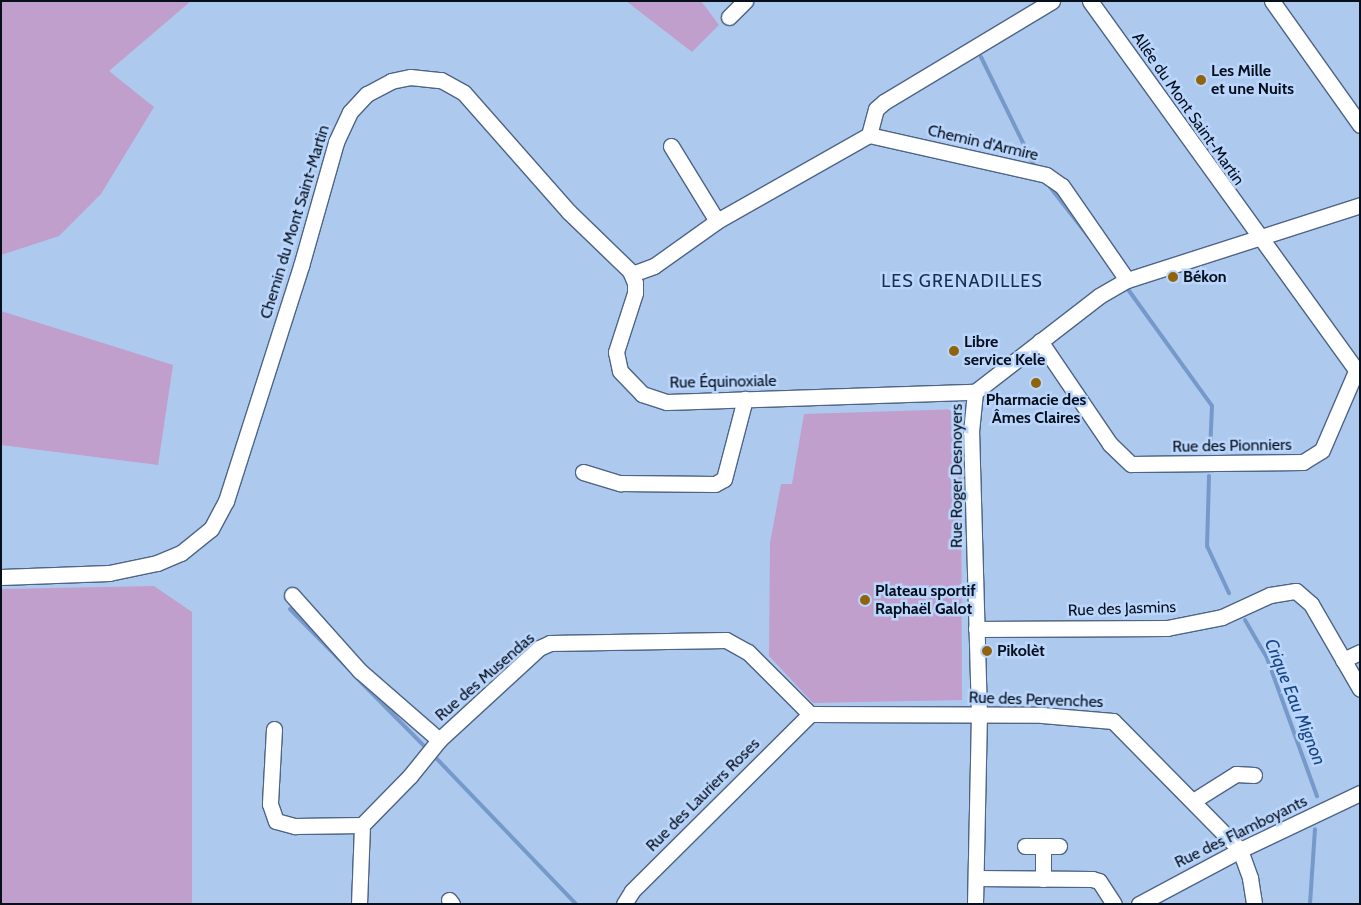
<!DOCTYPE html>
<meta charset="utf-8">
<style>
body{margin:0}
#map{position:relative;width:1361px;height:905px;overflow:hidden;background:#aec9ee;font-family:Cabin,sans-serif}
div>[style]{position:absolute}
.green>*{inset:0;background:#c19fcc}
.stream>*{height:4px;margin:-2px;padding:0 2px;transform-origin:2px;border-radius:2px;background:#7699cb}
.roads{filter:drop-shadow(1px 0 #4d6486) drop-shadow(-1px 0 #4d6486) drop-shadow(0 1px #4d6486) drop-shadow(0 -1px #4d6486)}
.minor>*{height:15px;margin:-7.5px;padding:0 7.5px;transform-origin:7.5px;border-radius:7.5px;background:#fff}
.dots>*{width:14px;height:14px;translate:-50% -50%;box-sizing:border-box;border:2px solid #bbd6fc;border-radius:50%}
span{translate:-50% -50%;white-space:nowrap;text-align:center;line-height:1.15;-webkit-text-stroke:5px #bbd6fc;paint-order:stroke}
.poi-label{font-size:16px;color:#060f1c;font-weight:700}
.left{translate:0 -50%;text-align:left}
.street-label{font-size:16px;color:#060f1c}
.neighbourhood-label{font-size:18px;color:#192e4c;letter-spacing:1px}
.water-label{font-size:18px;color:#184583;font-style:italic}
.frame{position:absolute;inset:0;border:2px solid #060f1c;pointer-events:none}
</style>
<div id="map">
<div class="green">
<i style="clip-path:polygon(1px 1px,191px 1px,109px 71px,154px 107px,101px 194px,59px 236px,1px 255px)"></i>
<i style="clip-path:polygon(626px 1px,701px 1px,719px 25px,692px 52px)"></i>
<i style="clip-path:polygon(1px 311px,173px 365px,158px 465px,1px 445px)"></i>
<i style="clip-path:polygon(961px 409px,962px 700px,813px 703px,769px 656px,770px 543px,781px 484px,792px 484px,804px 414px)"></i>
<i style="clip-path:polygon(154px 586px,192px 612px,192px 904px,1px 904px,1px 589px)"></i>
</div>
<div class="stream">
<i style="left:981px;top:57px;width:123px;rotate:63.9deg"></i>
<i style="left:1050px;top:187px;width:63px;rotate:52deg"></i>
<i style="left:1127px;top:288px;width:145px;rotate:54.2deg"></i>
<i style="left:1212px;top:406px;width:46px;rotate:92.5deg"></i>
<i style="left:1209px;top:476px;width:70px;rotate:91.6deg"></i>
<i style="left:1207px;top:546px;width:52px;rotate:64.9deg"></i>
<i style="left:290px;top:609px;width:86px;rotate:45.5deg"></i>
<i style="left:1245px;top:620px;width:44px;rotate:59.9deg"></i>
<i style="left:1267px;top:658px;width:147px;rotate:70.1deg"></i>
<i style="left:358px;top:679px;width:94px;rotate:45.4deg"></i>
<i style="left:437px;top:759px;width:201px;rotate:46.2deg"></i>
<i style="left:1310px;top:904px;width:75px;rotate:-86.2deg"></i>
</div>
<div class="roads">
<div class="minor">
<i style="left:1090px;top:1px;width:462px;rotate:54.2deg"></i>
<i style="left:1272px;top:1px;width:152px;rotate:54.6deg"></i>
<i style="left:729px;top:17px;width:23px;rotate:-45deg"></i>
<i style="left:869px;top:135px;width:181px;rotate:12.7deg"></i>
<i style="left:1046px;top:175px;width:19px;rotate:35deg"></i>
<i style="left:1062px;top:186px;width:114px;rotate:55.3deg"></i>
<i style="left:869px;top:135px;width:27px;rotate:-75deg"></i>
<i style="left:876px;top:109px;width:11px;rotate:-41deg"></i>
<i style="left:884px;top:102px;width:196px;rotate:-31deg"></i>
<i style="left:671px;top:146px;width:88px;rotate:58.5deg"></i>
<i style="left:632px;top:274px;width:23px;rotate:-20deg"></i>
<i style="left:654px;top:266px;width:77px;rotate:-35.5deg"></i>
<i style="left:717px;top:221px;width:175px;rotate:-29.5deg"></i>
<i style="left:1040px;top:341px;width:125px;rotate:55.8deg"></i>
<i style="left:1110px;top:444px;width:29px;rotate:44deg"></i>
<i style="left:1131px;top:464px;width:172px;rotate:-0.7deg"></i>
<i style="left:1303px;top:462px;width:22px;rotate:-32deg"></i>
<i style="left:1322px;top:450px;width:86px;rotate:-66.7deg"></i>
<i style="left:583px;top:472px;width:39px;rotate:17deg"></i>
<i style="left:620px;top:483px;width:95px;rotate:0.6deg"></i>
<i style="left:715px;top:484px;width:10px;rotate:-29deg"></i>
<i style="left:724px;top:479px;width:83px;rotate:-75.3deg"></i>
<i style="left:1px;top:577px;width:108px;rotate:-2.1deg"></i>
<i style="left:109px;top:573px;width:49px;rotate:-11.8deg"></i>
<i style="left:157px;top:563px;width:26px;rotate:-23deg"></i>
<i style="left:181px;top:553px;width:38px;rotate:-39deg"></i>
<i style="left:211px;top:529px;width:32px;rotate:-62deg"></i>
<i style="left:226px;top:501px;width:247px;rotate:-72.3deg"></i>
<i style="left:301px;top:266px;width:129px;rotate:-74.2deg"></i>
<i style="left:336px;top:142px;width:33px;rotate:-65deg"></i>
<i style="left:350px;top:112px;width:25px;rotate:-47deg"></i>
<i style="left:367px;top:94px;width:27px;rotate:-28deg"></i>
<i style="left:391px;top:81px;width:19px;rotate:-12deg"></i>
<i style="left:410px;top:77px;width:31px;rotate:6deg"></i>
<i style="left:441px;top:80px;width:26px;rotate:29deg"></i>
<i style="left:464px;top:93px;width:159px;rotate:48.6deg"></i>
<i style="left:569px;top:212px;width:85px;rotate:44deg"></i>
<i style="left:630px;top:271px;width:13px;rotate:67deg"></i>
<i style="left:635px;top:283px;width:10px;rotate:90deg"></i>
<i style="left:635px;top:293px;width:62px;rotate:107.9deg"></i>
<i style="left:616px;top:352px;width:19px;rotate:78deg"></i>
<i style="left:620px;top:371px;width:32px;rotate:46deg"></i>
<i style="left:642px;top:394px;width:26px;rotate:18deg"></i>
<i style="left:667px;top:402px;width:308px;rotate:-1.9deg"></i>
<i style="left:292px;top:595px;width:102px;rotate:48.2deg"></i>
<i style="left:360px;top:671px;width:105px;rotate:41.1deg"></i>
<i style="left:976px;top:629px;width:191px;rotate:-0.3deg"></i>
<i style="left:1167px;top:628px;width:56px;rotate:-11.3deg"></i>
<i style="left:1222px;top:617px;width:53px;rotate:-24.6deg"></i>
<i style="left:1270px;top:595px;width:26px;rotate:-9deg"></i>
<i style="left:1296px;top:591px;width:20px;rotate:41deg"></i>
<i style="left:1311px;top:604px;width:98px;rotate:60deg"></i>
<i style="left:1343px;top:660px;width:19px;rotate:-25deg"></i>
<i style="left:810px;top:714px;width:232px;rotate:0.2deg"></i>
<i style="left:1042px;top:715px;width:71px;rotate:4.8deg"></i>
<i style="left:1113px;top:721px;width:181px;rotate:45.4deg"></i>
<i style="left:1240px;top:850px;width:30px;rotate:70deg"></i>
<i style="left:1250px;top:878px;width:26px;rotate:81deg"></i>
<i style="left:274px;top:729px;width:75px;rotate:93.1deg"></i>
<i style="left:270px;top:804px;width:18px;rotate:71deg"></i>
<i style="left:276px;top:821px;width:20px;rotate:15deg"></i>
<i style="left:295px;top:826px;width:67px;rotate:-0.9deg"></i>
<i style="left:1193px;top:801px;width:51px;rotate:-32.1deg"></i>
<i style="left:1236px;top:774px;width:18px;rotate:3deg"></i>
<i style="left:1025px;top:846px;width:34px"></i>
<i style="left:1043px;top:846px;width:33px;rotate:90deg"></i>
<i style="left:976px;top:878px;width:116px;rotate:0.5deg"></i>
<i style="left:1092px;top:879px;width:7px;rotate:16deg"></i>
<i style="left:1099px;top:881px;width:27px;rotate:57deg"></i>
<i style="left:449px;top:900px;width:5px;rotate:53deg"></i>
<i style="left:359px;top:904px;width:79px;rotate:-87.8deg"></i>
<i style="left:362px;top:825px;width:69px;rotate:-45.6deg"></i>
<i style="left:410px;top:776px;width:46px;rotate:-51.1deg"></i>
<i style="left:439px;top:740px;width:136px;rotate:-42.6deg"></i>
<i style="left:539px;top:648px;width:12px;rotate:-24deg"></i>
<i style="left:550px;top:643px;width:176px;rotate:-1deg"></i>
<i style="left:726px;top:640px;width:25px;rotate:29deg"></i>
<i style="left:748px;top:652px;width:88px;rotate:45deg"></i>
<i style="left:624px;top:904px;width:15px;rotate:-58deg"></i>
<i style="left:632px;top:891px;width:251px;rotate:-44.8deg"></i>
<i style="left:975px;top:904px;width:189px;rotate:-88.8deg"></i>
<i style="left:979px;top:715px;width:283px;rotate:-91.6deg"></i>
<i style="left:971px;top:432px;width:40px;rotate:-84.3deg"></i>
<i style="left:975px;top:392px;width:157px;rotate:-37.7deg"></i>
<i style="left:1099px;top:296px;width:32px;rotate:-30deg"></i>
<i style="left:1127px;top:280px;width:245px;rotate:-17.8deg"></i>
<i style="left:1139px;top:904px;width:115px;rotate:-28.1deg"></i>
<i style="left:1240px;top:850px;width:133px;rotate:-25.4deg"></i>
</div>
</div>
<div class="dots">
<i style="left:1201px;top:80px;background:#90640c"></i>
<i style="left:1173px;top:277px;background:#90640c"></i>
<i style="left:954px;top:351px;background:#90640c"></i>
<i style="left:1036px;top:383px;background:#90640c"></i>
<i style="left:865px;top:600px;background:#90640c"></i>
<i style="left:987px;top:651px;background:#90640c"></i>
</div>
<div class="poi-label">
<span class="left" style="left:1211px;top:80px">Les Mille<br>et une Nuits</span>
<span class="left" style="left:1183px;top:277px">Békon</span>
<span class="left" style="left:964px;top:351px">Libre<br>service Kele</span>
<span style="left:1036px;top:409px">Pharmacie des<br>Âmes Claires</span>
<span class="left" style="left:875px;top:600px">Plateau sportif<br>Raphaël Galot</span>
<span class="left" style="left:997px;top:651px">Pikolèt</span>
</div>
<div class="street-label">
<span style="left:1188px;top:109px;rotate:55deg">Allée du Mont Saint-Martin</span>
<span style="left:983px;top:143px;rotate:13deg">Chemin d'Armire</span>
<span style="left:295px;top:222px;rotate:-73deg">Chemin du Mont Saint-Martin</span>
<span style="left:723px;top:382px;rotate:-1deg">Rue Équinoxiale</span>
<span style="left:1232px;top:446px;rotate:-1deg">Rue des Pionniers</span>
<span style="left:957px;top:476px;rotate:-90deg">Rue Roger Desnoyers</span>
<span style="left:1122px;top:609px;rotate:-2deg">Rue des Jasmins</span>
<span style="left:485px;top:677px;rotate:-41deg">Rue des Musendas</span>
<span style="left:1036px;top:700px;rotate:2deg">Rue des Pervenches</span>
<span style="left:703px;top:795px;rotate:-45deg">Rue des Lauriers Roses</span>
<span style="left:1241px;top:832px;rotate:-26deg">Rue des Flamboyants</span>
</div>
<div class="neighbourhood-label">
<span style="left:962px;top:281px">LES GRENADILLES</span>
</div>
<div class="water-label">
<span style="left:1295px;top:702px;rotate:68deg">Crique Eau Mignon</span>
</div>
<div class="frame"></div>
</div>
